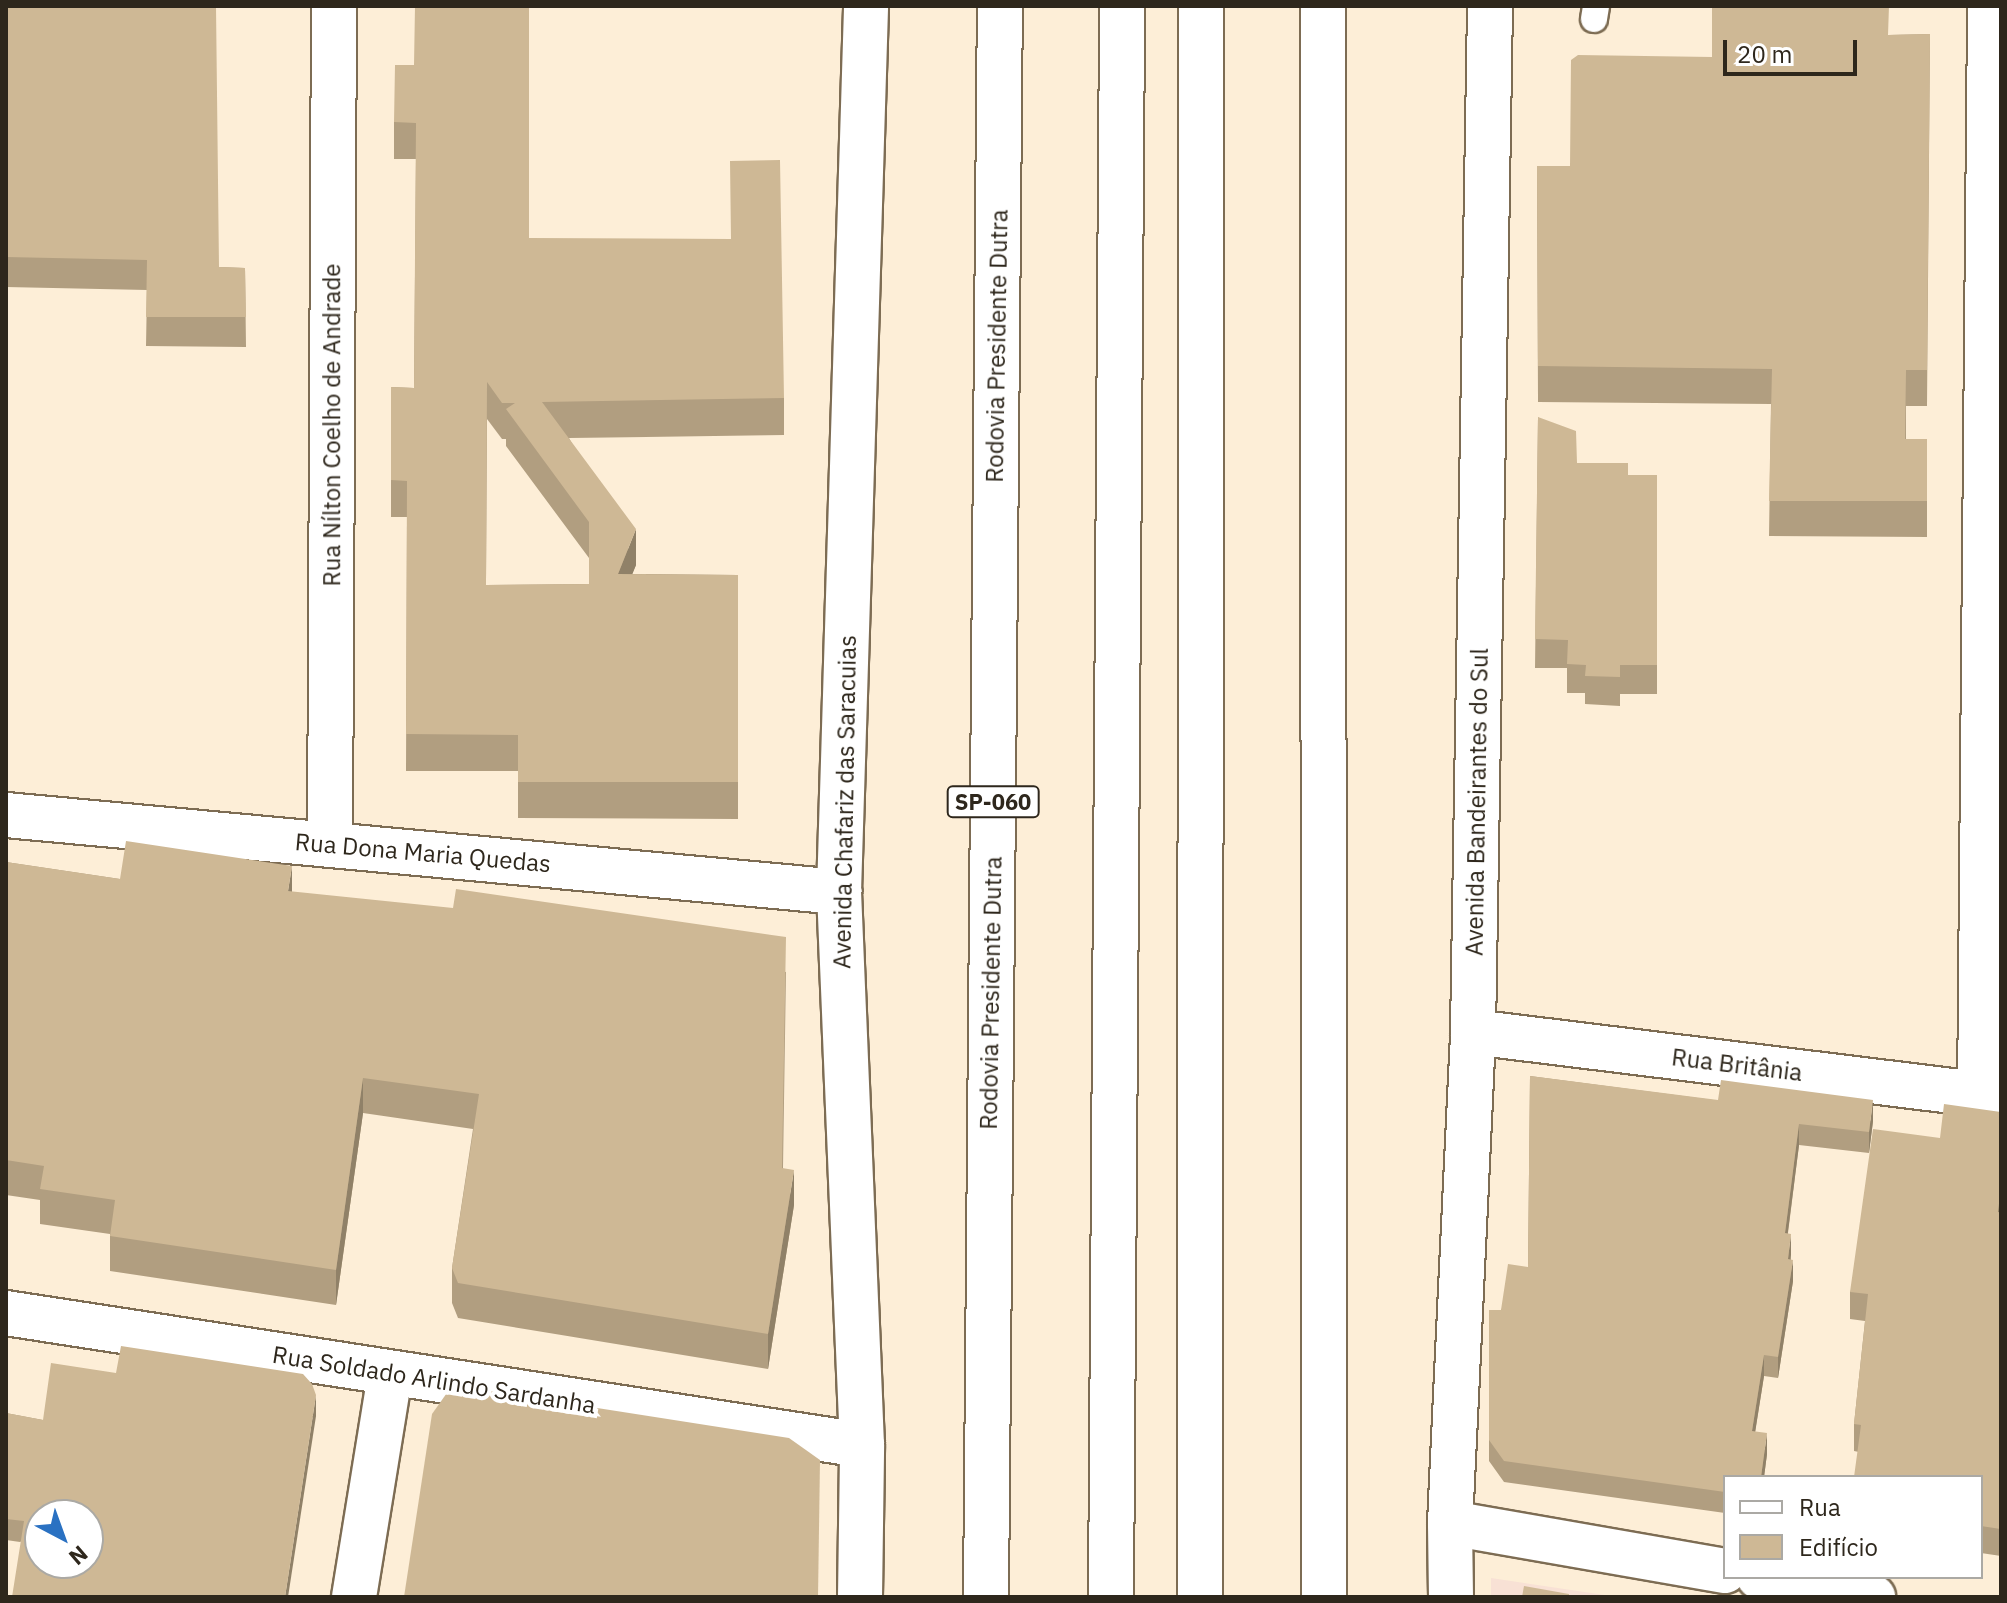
<!DOCTYPE html>
<meta charset="utf-8">
<style>
body{margin:0}
#map{position:relative;width:2007px;height:1603px;overflow:hidden;background:#fdeed7;font-family:"IBM Plex Sans",sans-serif}
div>[style]{position:absolute}
.education>*{inset:0;background:#f8e1d5}
.roads{filter:drop-shadow(2px 0 #7d6c53) drop-shadow(-2px 0 #7d6c53) drop-shadow(0 2px #7d6c53) drop-shadow(0 -2px #7d6c53)}
.lane>*{height:26px;margin:-13px;padding:0 13px;transform-origin:13px;border-radius:13px;background:#fff}
.street>*{height:44px;margin:-22px;padding:0 22px;transform-origin:22px;border-radius:22px;background:#fff}
.secondary>*{height:44px;margin:-22px;padding:0 22px;transform-origin:22px;border-radius:22px;background:#fff}
.highway>*{height:44px;margin:-22px;padding:0 22px;transform-origin:22px;border-radius:22px;background:#fff}
.wall>*{inset:0;background:#b19e80}
.shaded-wall>*{inset:0;background:#908168}
.building>*{inset:0;background:#ceb895}
span{translate:-50% -50%;white-space:nowrap;text-align:center;line-height:1.15;-webkit-text-stroke:8px #fff;paint-order:stroke}
.shield-label span{padding:2px 6px;background:#fff;border:2px solid;border-radius:6px;-webkit-text-stroke-width:0}
.shield-label{font-size:22px;color:#2e271c;font-weight:700}
.street-label{font-size:24px;color:#2e271c}
.frame{position:absolute;inset:0;border:8px solid #2e271c;pointer-events:none}
.legend{position:absolute;left:1723px;top:1475px;width:260px;height:104px;box-sizing:border-box;background:#fff;border:2px solid #aba9a4;margin:0;padding:10px 14px;list-style:none;font-size:24px;color:#2e271c}
.legend li{display:flex;align-items:center;gap:16px;height:40px}
.legend b{width:40px;border:2px solid #aba9a4}
.north{position:absolute;left:24px;top:1499px;width:80px;height:80px;box-sizing:border-box;background:#fff;border:2px solid #aba9a4;border-radius:50%;rotate:139deg;font-size:22px;font-weight:700;line-height:32px;text-align:center;color:#2e271c}
.north::after{content:'';display:block;margin:auto;width:28px;height:36px;background:#2a71c2;clip-path:polygon(50% 0,100% 100%,50% 72%,0 100%)}
.scale{position:absolute;left:1723px;top:40px;width:134px;height:36px;box-sizing:border-box;border:4px solid #2e271c;border-top:0;padding-left:10px;font-size:24px;line-height:28px;white-space:nowrap;color:#2e271c;-webkit-text-stroke:6px #fff;paint-order:stroke}
</style>
<div id="map">
<div class="education">
<i style="clip-path:polygon(1491px 1578px,1618px 1597px,1491px 1597px)"></i>
</div>
<div class="roads">
<div class="lane">
<i style="left:1594px;top:19px;width:13px;rotate:-81deg"></i>
</div>
<div class="street">
<i style="left:6px;top:815px;width:837px;rotate:5.28deg"></i>
<i style="left:330px;top:845px;width:839px;rotate:-89.73deg"></i>
<i style="left:1473px;top:1032px;width:532px;rotate:7.02deg"></i>
<i style="left:1980px;top:1095px;width:1089px;rotate:-89.47deg"></i>
<i style="left:6px;top:1313px;width:866px;rotate:8.77deg"></i>
<i style="left:1450px;top:1523px;width:279px;rotate:9.9deg"></i>
<i style="left:1759px;top:1577px;width:116px;rotate:10deg"></i>
<i style="left:354px;top:1597px;width:226px;rotate:-80.8deg"></i>
</div>
<div class="secondary">
<i style="left:860px;top:1597px;width:152px;rotate:-89.2deg"></i>
<i style="left:862px;top:1445px;width:553px;rotate:-92.38deg"></i>
<i style="left:839px;top:892px;width:886px;rotate:-88.25deg"></i>
<i style="left:1451px;top:1597px;width:74px;rotate:-90.8deg"></i>
<i style="left:1450px;top:1523px;width:492px;rotate:-87.3deg"></i>
<i style="left:1473px;top:1032px;width:1026px;rotate:-89.05deg"></i>
</div>
<div class="highway">
<i style="left:1323px;top:6px;width:1591px;rotate:89.96deg"></i>
<i style="left:986px;top:1597px;width:1591px;rotate:-89.5deg"></i>
<i style="left:1111px;top:1597px;width:1591px;rotate:-89.6deg"></i>
<i style="left:1200px;top:1597px;width:1591px;rotate:-89.96deg"></i>
</div>
</div>
<div class="wall">
<i style="clip-path:polygon(6px 6px,219px 267px,245px 268px,246px 347px,146px 346px,147px 290px,6px 287px)"></i>
<i style="clip-path:polygon(1930px 34px,1927px 406px,1906px 406px,1906px 439px,1927px 439px,1927px 537px,1769px 536px,1771px 404px,1538px 402px,1537px 166px,1570px 166px,1712px 57px,1889px 35px)"></i>
<i style="clip-path:polygon(evenodd,414px 65px,529px 238px,784px 398px,784px 435px,569px 438px,636px 565px,632px 574px,738px 575px,738px 819px,518px 818px,518px 771px,406px 771px,407px 517px,391px 517px,391px 387px,414px 388px,416px 159px,394px 159px,394px 122px,414px 65px,487px 419px,502px 439px,506px 439px,506px 446px,589px 558px,589px 584px,486px 585px,487px 419px)"></i>
<i style="clip-path:polygon(1538px 417px,1577px 463px,1628px 475px,1657px 475px,1657px 694px,1620px 694px,1620px 706px,1585px 704px,1585px 693px,1567px 693px,1567px 668px,1535px 668px)"></i>
<i style="clip-path:polygon(6px 862px,120px 879px,292px 892px,786px 972px,783px 1168px,794px 1205px,768px 1369px,458px 1318px,452px 1303px,452px 1268px,473px 1129px,363px 1113px,336px 1305px,110px 1271px,110px 1234px,40px 1224px,40px 1200px,6px 1195px)"></i>
<i style="clip-path:polygon(1530px 1076px,1873px 1121px,1869px 1153px,1799px 1145px,1788px 1233px,1793px 1281px,1778px 1378px,1764px 1376px,1755px 1432px,1767px 1454px,1764px 1477px,1725px 1477px,1725px 1513px,1504px 1482px,1489px 1461px,1489px 1310px,1501px 1310px,1528px 1267px)"></i>
<i style="clip-path:polygon(2001px 1112px,2001px 1556px,1981px 1553px,1981px 1477px,1854px 1451px,1854px 1424px,1865px 1321px,1850px 1319px,1850px 1292px,1940px 1138px)"></i>
<i style="clip-path:polygon(6px 1413px,43px 1420px,316px 1416px,20px 1542px,6px 1540px)"></i>
</div>
<div class="shaded-wall">
<i style="clip-path:polygon(636px 529px,636px 565px,618px 610px,618px 574px)"></i>
<i style="clip-path:polygon(292px 866px,292px 900px,288px 891px)"></i>
<i style="clip-path:polygon(363px 1078px,363px 1113px,336px 1305px,336px 1270px)"></i>
<i style="clip-path:polygon(1873px 1100px,1873px 1121px,1869px 1153px,1869px 1132px)"></i>
<i style="clip-path:polygon(1799px 1124px,1799px 1145px,1785px 1254px,1785px 1233px)"></i>
<i style="clip-path:polygon(794px 1170px,794px 1205px,768px 1369px,768px 1334px)"></i>
<i style="clip-path:polygon(2001px 1186px,2001px 1213px,1998px 1212px)"></i>
<i style="clip-path:polygon(1791px 1234px,1791px 1255px,1788px 1280px,1788px 1259px)"></i>
<i style="clip-path:polygon(1793px 1260px,1793px 1281px,1778px 1378px,1778px 1357px)"></i>
<i style="clip-path:polygon(1764px 1355px,1764px 1376px,1752px 1452px,1752px 1431px)"></i>
<i style="clip-path:polygon(316px 1395px,316px 1416px,288px 1597px,285px 1597px)"></i>
<i style="clip-path:polygon(1767px 1433px,1767px 1454px,1764px 1477px,1761px 1477px)"></i>
</div>
<div class="building">
<i style="clip-path:polygon(6px 6px,216px 6px,219px 267px,245px 268px,246px 317px,146px 317px,147px 260px,6px 257px)"></i>
<i style="clip-path:polygon(evenodd,415px 6px,529px 6px,529px 238px,731px 239px,730px 161px,780px 160px,784px 398px,542px 402px,636px 529px,618px 574px,738px 575px,738px 782px,518px 782px,518px 735px,406px 734px,407px 481px,391px 480px,391px 387px,414px 388px,416px 123px,394px 122px,395px 65px,414px 65px,415px 6px,487px 382px,502px 403px,515px 403px,506px 409px,589px 522px,589px 584px,486px 585px,487px 382px)"></i>
<i style="clip-path:polygon(1712px 6px,1889px 6px,1888px 35px,1930px 34px,1927px 370px,1906px 370px,1905px 439px,1927px 439px,1927px 501px,1769px 501px,1772px 369px,1538px 366px,1537px 166px,1570px 166px,1571px 60px,1578px 55px,1712px 57px)"></i>
<i style="clip-path:polygon(1538px 417px,1576px 431px,1577px 463px,1628px 463px,1628px 475px,1657px 475px,1657px 665px,1620px 665px,1620px 677px,1585px 676px,1586px 665px,1567px 664px,1568px 640px,1535px 639px)"></i>
<i style="clip-path:polygon(126px 841px,292px 866px,288px 891px,453px 908px,456px 889px,786px 937px,782px 1168px,794px 1170px,768px 1334px,458px 1283px,452px 1268px,479px 1094px,363px 1078px,336px 1270px,110px 1236px,115px 1200px,40px 1189px,44px 1166px,6px 1160px,6px 862px,120px 879px)"></i>
<i style="clip-path:polygon(1530px 1076px,1718px 1100px,1721px 1080px,1873px 1100px,1869px 1132px,1799px 1124px,1785px 1233px,1791px 1234px,1788px 1259px,1793px 1260px,1778px 1357px,1764px 1355px,1752px 1431px,1767px 1433px,1761px 1477px,1725px 1477px,1725px 1492px,1504px 1461px,1489px 1440px,1489px 1310px,1501px 1310px,1508px 1264px,1528px 1267px)"></i>
<i style="clip-path:polygon(1944px 1104px,2001px 1112px,2001px 1186px,1998px 1212px,2001px 1213px,2001px 1529px,1981px 1526px,1981px 1477px,1854px 1477px,1861px 1425px,1854px 1424px,1868px 1294px,1850px 1292px,1873px 1129px,1940px 1138px)"></i>
<i style="clip-path:polygon(evenodd,121px 1346px,303px 1374px,312px 1384px,316px 1395px,285px 1597px,12px 1597px,24px 1521px,6px 1519px,6px 1413px,43px 1420px,51px 1363px,116px 1373px,121px 1346px,40px 1515px,88px 1515px,88px 1563px,40px 1563px,40px 1515px)"></i>
<i style="clip-path:polygon(463px 1387px,789px 1438px,820px 1460px,818px 1597px,404px 1597px,432px 1414px,449px 1390px)"></i>
<i style="clip-path:polygon(1524px 1586px,1569px 1594px,1569px 1597px,1522px 1597px)"></i>
</div>
<div class="shield-label">
<span style="left:993px;top:802px">SP-060</span>
</div>
<div class="street-label">
<span style="left:997px;top:346px;rotate:-89deg">Rodovia Presidente Dutra</span>
<span style="left:332px;top:425px;rotate:-90deg">Rua Nílton Coelho de Andrade</span>
<span style="left:845px;top:802px;rotate:-89deg">Avenida Chafariz das Saracuias</span>
<span style="left:1477px;top:802px;rotate:-89deg">Avenida Bandeirantes do Sul</span>
<span style="left:423px;top:853px;rotate:5deg">Rua Dona Maria Quedas</span>
<span style="left:991px;top:993px;rotate:-89deg">Rodovia Presidente Dutra</span>
<span style="left:1737px;top:1065px;rotate:7deg">Rua Britânia</span>
<span style="left:434px;top:1380px;rotate:9deg">Rua Soldado Arlindo Sardanha</span>
</div>
<div class="frame"></div>
<ul class="legend">
<li><b style="height:10px;background:#fff"></b>Rua</li>
<li><b style="height:22px;background:#ceb895"></b>Edifício</li>
</ul>
<div class="north">N</div>
<div class="scale">20 m</div>
</div>
